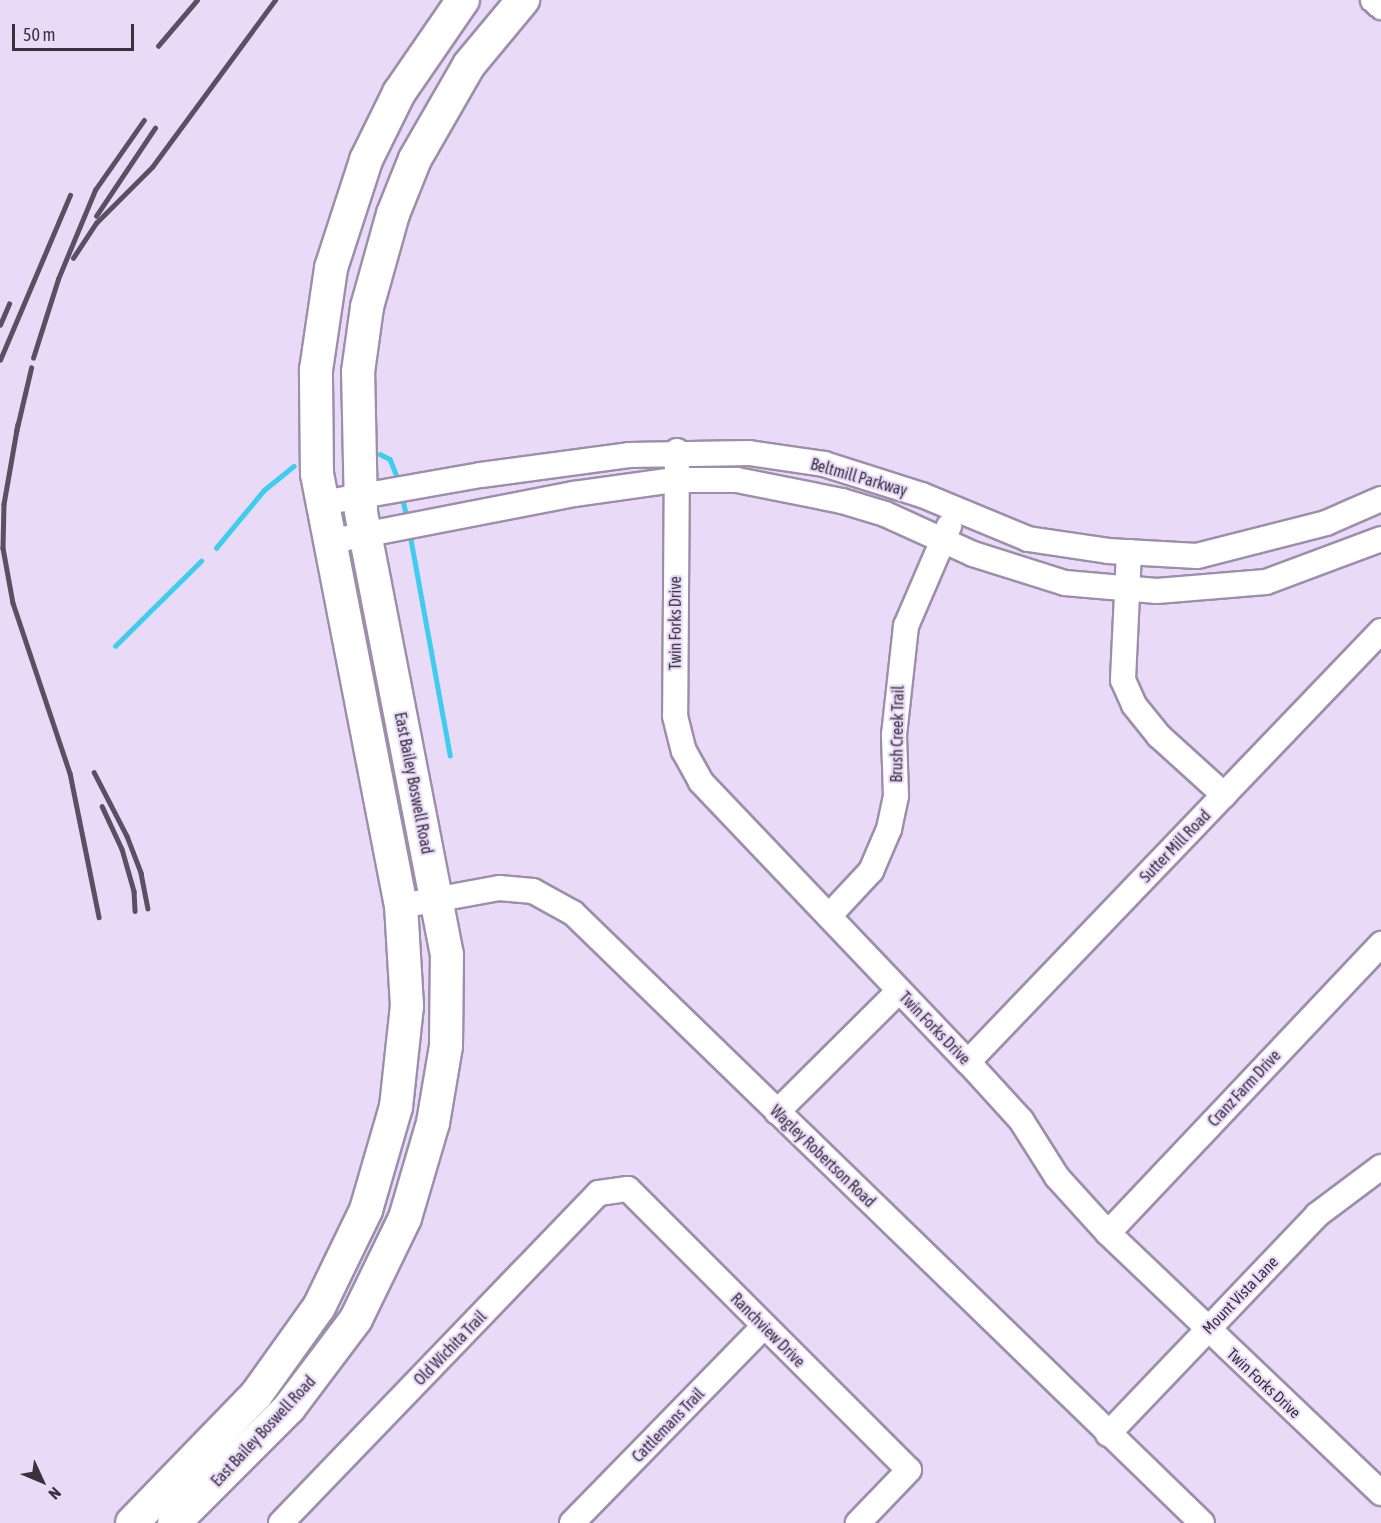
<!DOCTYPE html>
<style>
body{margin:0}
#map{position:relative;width:1381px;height:1523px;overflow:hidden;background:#e9daf8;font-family:"Asap Condensed",sans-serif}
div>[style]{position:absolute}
.stream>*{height:4.5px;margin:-2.25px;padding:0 2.25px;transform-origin:2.25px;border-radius:2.25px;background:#3eccef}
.roads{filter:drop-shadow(2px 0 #9d8fab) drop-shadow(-2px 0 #9d8fab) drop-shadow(0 2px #9d8fab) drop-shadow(0 -2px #9d8fab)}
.minor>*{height:24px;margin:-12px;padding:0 12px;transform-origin:12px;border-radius:12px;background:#fff}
.major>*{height:32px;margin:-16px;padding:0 16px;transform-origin:16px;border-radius:16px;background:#fff}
.rail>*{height:4.5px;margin:-2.25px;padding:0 2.25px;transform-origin:2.25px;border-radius:2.25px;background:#595161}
span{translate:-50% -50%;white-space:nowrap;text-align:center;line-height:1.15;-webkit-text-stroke:4.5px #e9daf8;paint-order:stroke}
.street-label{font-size:16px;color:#38323e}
.north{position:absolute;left:12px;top:1451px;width:60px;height:60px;-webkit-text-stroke:4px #e9daf8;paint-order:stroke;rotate:134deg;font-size:16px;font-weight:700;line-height:24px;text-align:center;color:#38323e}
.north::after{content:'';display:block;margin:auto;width:21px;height:27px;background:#38323e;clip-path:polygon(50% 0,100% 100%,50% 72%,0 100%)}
.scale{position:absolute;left:12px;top:24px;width:122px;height:27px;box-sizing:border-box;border:3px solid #38323e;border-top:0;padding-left:8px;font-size:18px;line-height:21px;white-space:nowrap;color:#38323e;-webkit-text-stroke:4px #e9daf8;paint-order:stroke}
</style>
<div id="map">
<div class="stream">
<i style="left:380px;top:454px;width:11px;rotate:27deg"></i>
<i style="left:390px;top:459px;width:18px;rotate:68deg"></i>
<i style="left:402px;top:496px;width:22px;rotate:77deg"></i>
<i style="left:410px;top:534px;width:225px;rotate:79.7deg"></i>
<i style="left:216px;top:548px;width:75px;rotate:-50.4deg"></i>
<i style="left:264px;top:490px;width:38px;rotate:-39deg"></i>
<i style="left:115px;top:646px;width:121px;rotate:-44.7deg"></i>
</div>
<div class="roads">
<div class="minor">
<i style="left:1373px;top:0;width:11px;rotate:41deg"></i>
<i style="left:677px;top:451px;width:265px;rotate:90.4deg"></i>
<i style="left:675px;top:716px;width:36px;rotate:76deg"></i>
<i style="left:684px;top:751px;width:35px;rotate:61deg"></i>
<i style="left:701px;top:782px;width:387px;rotate:46.4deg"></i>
<i style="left:968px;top:1062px;width:79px;rotate:47.6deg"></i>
<i style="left:1021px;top:1120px;width:67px;rotate:57.7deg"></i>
<i style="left:1057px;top:1177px;width:76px;rotate:47.7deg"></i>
<i style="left:1108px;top:1233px;width:377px;rotate:43.6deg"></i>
<i style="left:322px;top:503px;width:161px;rotate:-10deg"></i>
<i style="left:481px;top:475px;width:149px;rotate:-7.7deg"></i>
<i style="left:629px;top:455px;width:120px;rotate:-1deg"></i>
<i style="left:749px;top:453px;width:76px;rotate:8.3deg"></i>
<i style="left:824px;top:464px;width:103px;rotate:17.6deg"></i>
<i style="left:922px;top:495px;width:115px;rotate:22.5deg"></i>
<i style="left:1028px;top:539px;width:81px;rotate:8.5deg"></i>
<i style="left:1108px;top:551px;width:89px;rotate:3.2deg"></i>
<i style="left:1197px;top:556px;width:133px;rotate:-14.3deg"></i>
<i style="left:1326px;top:523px;width:60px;rotate:-23.6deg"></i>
<i style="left:332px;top:541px;width:247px;rotate:-11deg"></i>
<i style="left:574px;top:494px;width:102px;rotate:-7.9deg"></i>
<i style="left:675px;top:480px;width:62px"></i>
<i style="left:737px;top:480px;width:107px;rotate:11.3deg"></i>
<i style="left:842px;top:501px;width:45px;rotate:16.8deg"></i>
<i style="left:885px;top:514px;width:97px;rotate:24.4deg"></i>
<i style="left:973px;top:554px;width:96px;rotate:17.5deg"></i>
<i style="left:1065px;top:583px;width:92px;rotate:5deg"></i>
<i style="left:1157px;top:591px;width:109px;rotate:-4.7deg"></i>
<i style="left:1266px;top:582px;width:123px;rotate:-20.5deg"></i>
<i style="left:1129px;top:552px;width:128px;rotate:92.7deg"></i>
<i style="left:1123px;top:680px;width:27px;rotate:66deg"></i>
<i style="left:1134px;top:705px;width:40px;rotate:51deg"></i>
<i style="left:1159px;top:736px;width:88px;rotate:42.2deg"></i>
<i style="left:401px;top:906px;width:100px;rotate:-10.4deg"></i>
<i style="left:499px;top:888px;width:34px;rotate:5deg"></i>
<i style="left:533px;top:891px;width:46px;rotate:28.8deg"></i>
<i style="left:573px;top:913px;width:876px;rotate:44.12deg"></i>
<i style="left:829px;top:916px;width:62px;rotate:-47deg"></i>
<i style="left:871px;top:871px;width:46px;rotate:-66.8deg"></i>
<i style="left:889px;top:829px;width:34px;rotate:-78deg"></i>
<i style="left:896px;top:796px;width:61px;rotate:-91.9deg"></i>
<i style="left:894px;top:735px;width:110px;rotate:-83.7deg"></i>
<i style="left:906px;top:626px;width:109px;rotate:-66.7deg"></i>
<i style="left:968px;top:1062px;width:597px;rotate:-46.22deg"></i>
<i style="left:777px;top:1112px;width:172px;rotate:-44.8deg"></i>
<i style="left:1108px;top:1233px;width:398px;rotate:-46.6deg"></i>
<i style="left:1108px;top:1434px;width:303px;rotate:-46.3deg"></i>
<i style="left:1317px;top:1215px;width:80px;rotate:-36.9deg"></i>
<i style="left:281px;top:1523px;width:458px;rotate:-46.1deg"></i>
<i style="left:599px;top:1193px;width:29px;rotate:-8deg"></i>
<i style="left:628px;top:1189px;width:397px;rotate:45deg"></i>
<i style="left:909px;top:1470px;width:74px;rotate:133.9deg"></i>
<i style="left:572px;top:1523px;width:275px;rotate:-45.7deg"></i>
</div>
<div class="major">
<i style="left:132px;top:1523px;width:178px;rotate:-45.9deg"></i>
<i style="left:256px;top:1395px;width:108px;rotate:-54.4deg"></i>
<i style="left:319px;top:1307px;width:108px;rotate:-64.1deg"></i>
<i style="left:366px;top:1210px;width:107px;rotate:-73.8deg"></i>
<i style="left:396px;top:1107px;width:102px;rotate:-83.8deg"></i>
<i style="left:407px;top:1006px;width:100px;rotate:-93.4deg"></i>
<i style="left:401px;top:906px;width:440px;rotate:-101deg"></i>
<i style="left:317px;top:474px;width:104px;rotate:-90.6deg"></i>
<i style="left:316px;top:370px;width:103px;rotate:-81.6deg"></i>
<i style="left:331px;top:268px;width:114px;rotate:-72deg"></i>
<i style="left:366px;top:160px;width:75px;rotate:-63.8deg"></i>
<i style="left:399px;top:93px;width:113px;rotate:-55.5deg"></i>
<i style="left:174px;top:1523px;width:163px;rotate:-45deg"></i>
<i style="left:289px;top:1408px;width:111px;rotate:-53deg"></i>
<i style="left:356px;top:1319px;width:112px;rotate:-64.1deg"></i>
<i style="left:405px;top:1218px;width:99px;rotate:-73.6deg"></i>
<i style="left:433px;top:1123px;width:78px;rotate:-80.4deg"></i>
<i style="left:446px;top:1046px;width:91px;rotate:-89.4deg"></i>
<i style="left:447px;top:955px;width:452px;rotate:-101deg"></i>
<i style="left:361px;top:511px;width:139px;rotate:-91.2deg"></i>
<i style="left:358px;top:372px;width:66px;rotate:-82.1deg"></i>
<i style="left:367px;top:307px;width:97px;rotate:-74.4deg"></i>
<i style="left:393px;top:214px;width:59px;rotate:-68.2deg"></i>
<i style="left:415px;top:159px;width:108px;rotate:-60.1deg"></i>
<i style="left:469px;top:65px;width:85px;rotate:-50.3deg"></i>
</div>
</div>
<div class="rail">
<i style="left:158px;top:46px;width:60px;rotate:-49.7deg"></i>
<i style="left:96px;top:216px;width:106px;rotate:-56.2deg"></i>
<i style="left:73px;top:258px;width:42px;rotate:-56.7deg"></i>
<i style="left:96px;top:223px;width:79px;rotate:-45deg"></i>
<i style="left:152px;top:167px;width:207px;rotate:-53.6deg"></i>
<i style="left:0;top:325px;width:23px;rotate:-67deg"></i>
<i style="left:33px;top:358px;width:83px;rotate:-72.4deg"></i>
<i style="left:58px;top:279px;width:96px;rotate:-67.4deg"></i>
<i style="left:95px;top:190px;width:85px;rotate:-55deg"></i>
<i style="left:0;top:360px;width:179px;rotate:-67deg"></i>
<i style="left:18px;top:424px;width:81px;rotate:99.9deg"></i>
<i style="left:4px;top:504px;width:44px;rotate:91.3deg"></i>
<i style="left:3px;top:548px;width:56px;rotate:79.7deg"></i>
<i style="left:13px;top:603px;width:179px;rotate:71.5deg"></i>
<i style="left:70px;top:773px;width:147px;rotate:78.6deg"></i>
<i style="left:16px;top:432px;width:66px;rotate:-76.8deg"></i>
<i style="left:94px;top:772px;width:72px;rotate:62.7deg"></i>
<i style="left:127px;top:836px;width:40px;rotate:69deg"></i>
<i style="left:141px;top:873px;width:36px;rotate:79deg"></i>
<i style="left:102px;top:806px;width:47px;rotate:65.1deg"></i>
<i style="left:122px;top:849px;width:44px;rotate:74.1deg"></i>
<i style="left:134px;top:891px;width:20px;rotate:87deg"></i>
</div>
<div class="street-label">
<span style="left:859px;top:477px;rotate:16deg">Beltmill Parkway</span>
<span style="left:675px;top:623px;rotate:-90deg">Twin Forks Drive</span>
<span style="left:897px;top:734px;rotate:-89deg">Brush Creek Trail</span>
<span style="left:414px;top:783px;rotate:79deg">East Bailey Boswell Road</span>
<span style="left:1175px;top:846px;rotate:-46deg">Sutter Mill Road</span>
<span style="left:935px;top:1028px;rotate:46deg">Twin Forks Drive</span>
<span style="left:1244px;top:1088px;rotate:-47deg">Cranz Farm Drive</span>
<span style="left:823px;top:1156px;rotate:44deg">Wagley Robertson Road</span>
<span style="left:1240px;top:1295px;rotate:-46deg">Mount Vista Lane</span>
<span style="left:768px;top:1330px;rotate:45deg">Ranchview Drive</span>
<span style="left:450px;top:1348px;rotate:-46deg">Old Wichita Trail</span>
<span style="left:1264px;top:1383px;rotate:43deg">Twin Forks Drive</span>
<span style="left:668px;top:1425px;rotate:-46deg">Cattlemans Trail</span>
<span style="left:263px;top:1431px;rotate:-47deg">East Bailey Boswell Road</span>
</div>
<div class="north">N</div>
<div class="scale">50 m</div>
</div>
